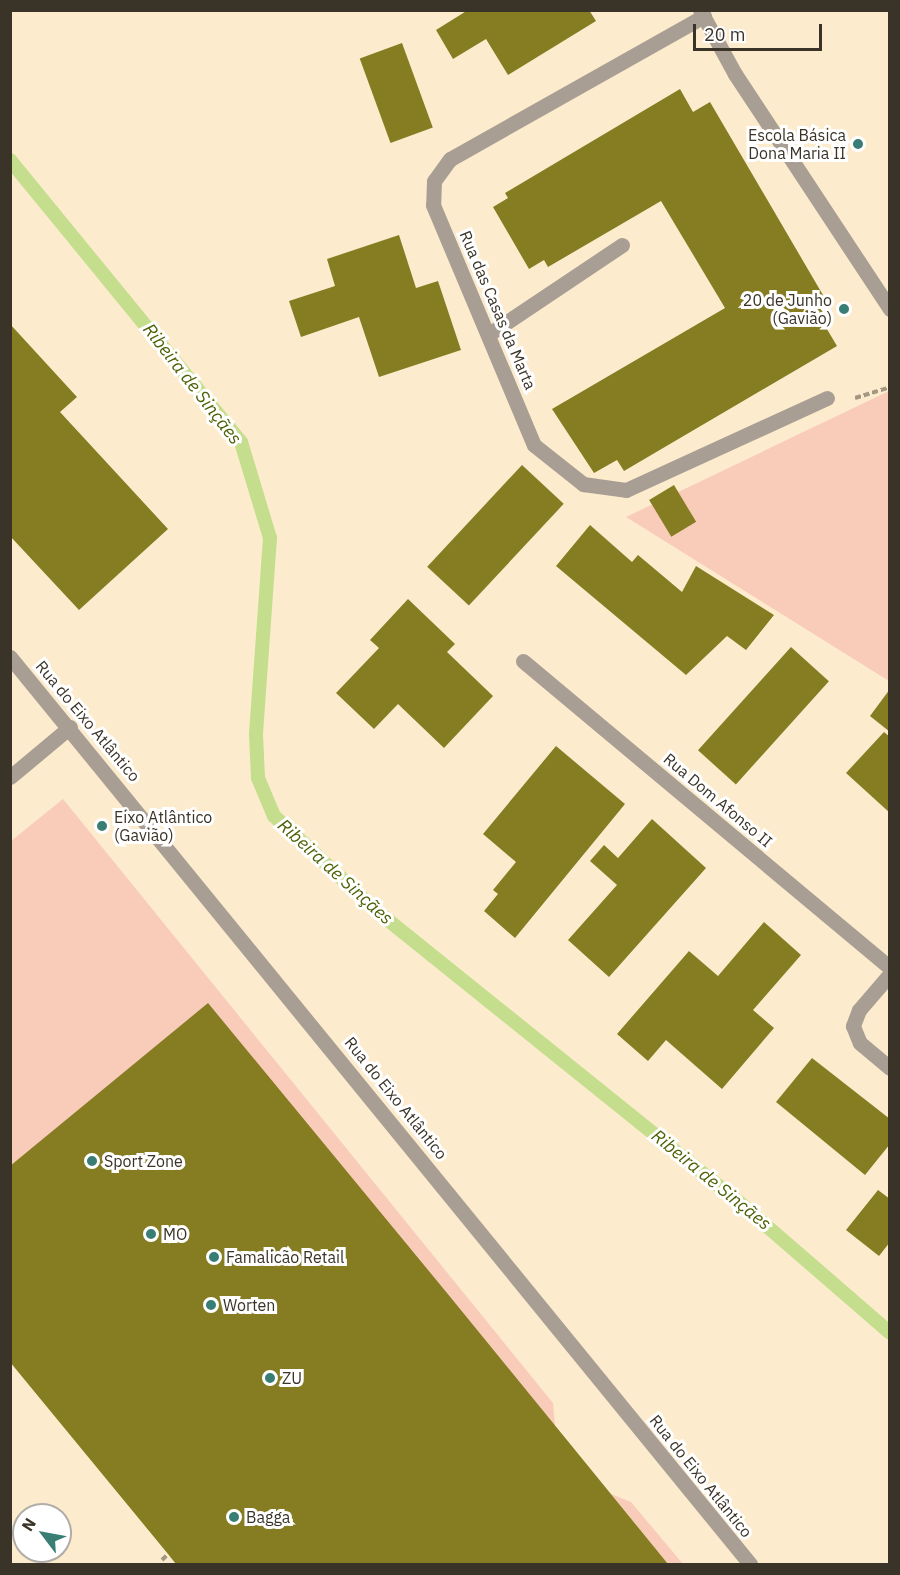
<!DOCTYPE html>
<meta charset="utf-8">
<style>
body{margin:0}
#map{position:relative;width:900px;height:1575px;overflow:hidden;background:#fceccd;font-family:"IBM Plex Sans",sans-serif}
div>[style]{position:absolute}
.green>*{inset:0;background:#f9ccba}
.stream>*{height:14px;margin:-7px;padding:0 7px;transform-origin:7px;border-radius:7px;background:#c4de8e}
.building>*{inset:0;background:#867d23;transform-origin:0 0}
.path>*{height:4px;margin-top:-2px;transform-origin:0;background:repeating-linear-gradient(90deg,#a39781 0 6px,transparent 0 9px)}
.service>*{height:15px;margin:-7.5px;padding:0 7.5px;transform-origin:7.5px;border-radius:7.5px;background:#a99e94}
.minor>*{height:15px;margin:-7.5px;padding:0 7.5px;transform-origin:7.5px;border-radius:7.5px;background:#a99e94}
.tertiary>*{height:15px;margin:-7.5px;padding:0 7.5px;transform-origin:7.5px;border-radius:7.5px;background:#a99e94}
.dots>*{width:16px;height:16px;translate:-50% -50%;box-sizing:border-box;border:3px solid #fff;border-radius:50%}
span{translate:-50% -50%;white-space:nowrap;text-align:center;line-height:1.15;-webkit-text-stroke:6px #fff;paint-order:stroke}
.poi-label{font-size:16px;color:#3a3328}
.right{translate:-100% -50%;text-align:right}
.left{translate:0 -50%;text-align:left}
.street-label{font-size:16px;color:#3a3328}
.water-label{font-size:18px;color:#4c6104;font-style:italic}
.frame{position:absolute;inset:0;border:12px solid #3a3328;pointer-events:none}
.north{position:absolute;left:12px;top:1503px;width:60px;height:60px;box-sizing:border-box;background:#fff;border:2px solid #b0ada9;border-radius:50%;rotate:302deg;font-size:16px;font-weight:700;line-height:24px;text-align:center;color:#3a3328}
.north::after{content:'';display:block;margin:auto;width:21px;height:27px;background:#387e74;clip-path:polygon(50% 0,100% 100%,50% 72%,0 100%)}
.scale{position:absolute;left:693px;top:24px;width:129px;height:27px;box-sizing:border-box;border:3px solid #3a3328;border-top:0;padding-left:8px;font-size:18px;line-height:21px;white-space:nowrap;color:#3a3328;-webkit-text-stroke:4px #fff;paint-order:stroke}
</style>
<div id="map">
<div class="green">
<i style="clip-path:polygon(889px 391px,889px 681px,626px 517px)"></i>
<i style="clip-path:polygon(63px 799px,553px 1403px,555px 1426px,11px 1166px,11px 841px)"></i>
<i style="clip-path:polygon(611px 1494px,631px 1502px,683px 1564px,668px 1564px)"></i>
</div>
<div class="stream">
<i style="left:10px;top:160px;width:365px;rotate:50.7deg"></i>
<i style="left:241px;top:442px;width:100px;rotate:73.2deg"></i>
<i style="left:270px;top:538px;width:196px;rotate:94.1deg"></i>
<i style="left:256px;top:734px;width:44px;rotate:87.4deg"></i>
<i style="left:258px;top:778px;width:41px;rotate:67.2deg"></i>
<i style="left:274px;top:816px;width:142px;rotate:42.7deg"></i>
<i style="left:378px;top:912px;width:463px;rotate:38.8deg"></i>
<i style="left:739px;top:1202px;width:200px;rotate:40.9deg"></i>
</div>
<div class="building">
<i style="clip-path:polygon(468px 10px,589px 10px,596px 21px,508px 75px,486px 39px,453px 59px,436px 30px)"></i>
<i style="left:402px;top:43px;width:90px;height:45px;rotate:70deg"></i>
<i style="clip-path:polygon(680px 89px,693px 112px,710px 102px,830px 307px,818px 314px,837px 346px,624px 471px,617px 460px,594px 473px,552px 409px,725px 308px,661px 201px,548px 267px,544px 260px,529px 269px,493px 207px,508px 198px,505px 193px)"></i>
<i style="clip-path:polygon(399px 235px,416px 288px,438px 281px,461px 350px,379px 377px,359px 317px,301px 337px,289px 301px,335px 286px,327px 259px)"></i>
<i style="clip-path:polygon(10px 324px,77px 397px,60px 412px,168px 529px,79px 610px,10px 536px)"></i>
<i style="left:522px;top:465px;width:57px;height:139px;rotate:43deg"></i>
<i style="left:674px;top:485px;width:43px;height:29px;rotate:59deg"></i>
<i style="clip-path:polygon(590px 525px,632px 562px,638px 555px,682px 592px,696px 566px,774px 615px,746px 650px,727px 636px,686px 675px,556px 566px)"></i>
<i style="clip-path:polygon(408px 599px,455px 644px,447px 652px,493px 696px,444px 748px,398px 704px,374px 729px,336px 693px,379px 648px,370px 640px)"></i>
<i style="left:791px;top:647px;width:51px;height:139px;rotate:42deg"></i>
<i style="clip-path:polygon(890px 689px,890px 732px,870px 716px)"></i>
<i style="clip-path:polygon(884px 732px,890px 737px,890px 813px,846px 773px)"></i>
<i style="clip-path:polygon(556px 746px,625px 804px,515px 938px,484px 911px,498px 894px,493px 890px,516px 862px,483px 834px)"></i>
<i style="clip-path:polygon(652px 819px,706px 868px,609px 977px,568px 940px,617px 885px,590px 861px,604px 845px,618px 858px)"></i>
<i style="clip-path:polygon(764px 922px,801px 955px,753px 1010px,774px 1028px,722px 1089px,666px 1040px,648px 1061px,617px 1034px,689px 951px,718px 976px)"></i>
<i style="clip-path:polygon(208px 1003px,447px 1293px,668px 1564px,176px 1564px,168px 1554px,10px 1362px,10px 1166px)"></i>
<i style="clip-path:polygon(812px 1058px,890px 1119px,890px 1144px,865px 1175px,776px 1102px)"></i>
<i style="clip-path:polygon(878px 1190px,890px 1199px,890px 1242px,879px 1256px,846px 1230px)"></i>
</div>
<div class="path">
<i style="left:855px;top:398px;width:37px;rotate:-17deg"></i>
<i style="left:162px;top:1560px;width:8px;rotate:-45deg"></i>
</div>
<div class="service">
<i style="left:489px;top:334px;width:160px;rotate:-33.8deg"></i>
</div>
<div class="minor">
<i style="left:704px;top:16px;width:291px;rotate:150.6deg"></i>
<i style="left:450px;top:159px;width:27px;rotate:126deg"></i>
<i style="left:434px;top:181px;width:24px;rotate:92deg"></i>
<i style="left:433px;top:205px;width:260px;rotate:67.2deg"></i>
<i style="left:534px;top:445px;width:63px;rotate:38.5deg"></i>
<i style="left:583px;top:484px;width:43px;rotate:7.9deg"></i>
<i style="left:626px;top:490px;width:221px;rotate:-24.6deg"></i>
<i style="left:523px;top:661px;width:478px;rotate:39.9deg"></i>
<i style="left:10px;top:777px;width:78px;rotate:-39.8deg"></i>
<i style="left:890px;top:974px;width:48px;rotate:130.7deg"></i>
<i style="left:859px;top:1010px;width:17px;rotate:111deg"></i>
<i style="left:853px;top:1026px;width:18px;rotate:68deg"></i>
<i style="left:860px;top:1043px;width:39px;rotate:40deg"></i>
</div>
<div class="tertiary">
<i style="left:700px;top:10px;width:73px;rotate:61.3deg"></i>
<i style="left:735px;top:74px;width:282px;rotate:56.6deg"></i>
<i style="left:10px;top:657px;width:1171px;rotate:50.79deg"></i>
</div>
<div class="dots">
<i style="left:858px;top:144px;background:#387e74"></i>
<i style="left:844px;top:309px;background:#387e74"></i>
<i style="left:102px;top:826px;background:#387e74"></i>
<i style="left:92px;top:1161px;background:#387e74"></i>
<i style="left:151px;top:1234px;background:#387e74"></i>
<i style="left:214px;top:1257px;background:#387e74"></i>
<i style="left:211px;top:1305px;background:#387e74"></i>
<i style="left:270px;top:1378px;background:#387e74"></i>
<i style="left:234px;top:1517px;background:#387e74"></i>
</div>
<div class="poi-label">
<span class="right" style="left:846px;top:144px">Escola Básica<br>Dona Maria II</span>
<span class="right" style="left:832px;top:309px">20 de Junho<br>(Gavião)</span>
<span class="left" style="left:114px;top:826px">Eixo Atlântico<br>(Gavião)</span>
<span class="left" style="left:104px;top:1161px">Sport Zone</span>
<span class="left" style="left:163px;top:1234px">MO</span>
<span class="left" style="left:226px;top:1257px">Famalicão Retail</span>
<span class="left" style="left:223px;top:1305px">Worten</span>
<span class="left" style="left:282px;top:1378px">ZU</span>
<span class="left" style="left:246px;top:1517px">Bagga</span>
</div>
<div class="street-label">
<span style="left:498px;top:310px;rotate:67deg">Rua das Casas da Marta</span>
<span style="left:88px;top:721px;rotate:50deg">Rua do Eixo Atlântico</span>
<span style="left:718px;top:800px;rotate:40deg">Rua Dom Afonso II</span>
<span style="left:396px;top:1098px;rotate:51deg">Rua do Eixo Atlântico</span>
<span style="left:701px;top:1476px;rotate:51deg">Rua do Eixo Atlântico</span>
</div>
<div class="water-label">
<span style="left:192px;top:384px;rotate:52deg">Ribeira de Sinçães</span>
<span style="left:335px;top:872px;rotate:42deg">Ribeira de Sinçães</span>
<span style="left:711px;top:1180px;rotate:39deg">Ribeira de Sinçães</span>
</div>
<div class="frame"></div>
<div class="north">N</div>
<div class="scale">20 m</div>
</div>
